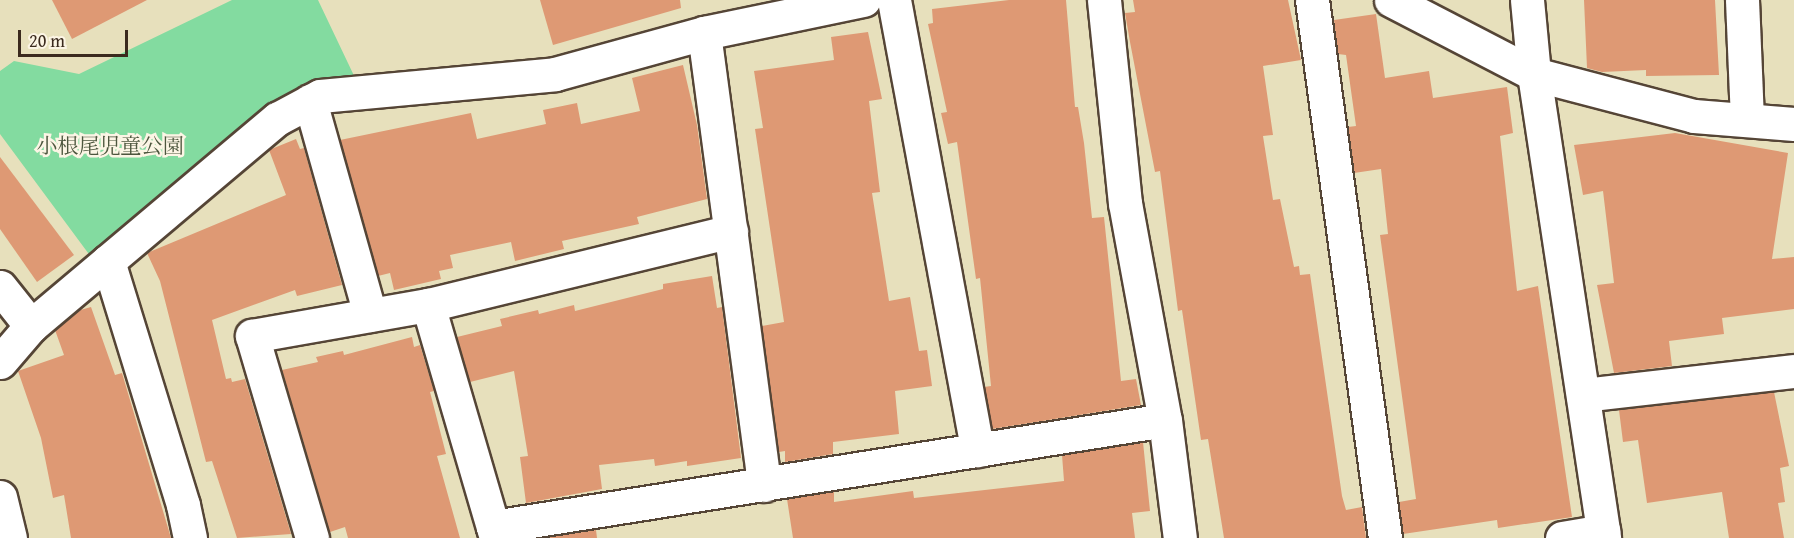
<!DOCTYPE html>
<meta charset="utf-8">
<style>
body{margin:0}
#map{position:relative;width:1794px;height:538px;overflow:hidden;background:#e7e0bc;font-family:"Gentium Book Plus","Noto Serif JP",serif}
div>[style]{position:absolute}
.green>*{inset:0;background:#83dba0}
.building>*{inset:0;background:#de9974}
.roads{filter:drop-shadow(2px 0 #554536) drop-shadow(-2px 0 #554536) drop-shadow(0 2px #554536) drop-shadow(0 -2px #554536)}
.minor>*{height:33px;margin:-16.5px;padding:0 16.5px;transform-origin:16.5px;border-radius:16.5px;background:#fff}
.tertiary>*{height:33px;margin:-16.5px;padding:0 16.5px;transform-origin:16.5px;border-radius:16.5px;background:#fff}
span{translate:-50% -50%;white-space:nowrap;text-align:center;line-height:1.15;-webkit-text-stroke:5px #fcf5e5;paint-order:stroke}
.park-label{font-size:21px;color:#4d563e}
.scale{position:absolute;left:18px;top:30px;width:110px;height:27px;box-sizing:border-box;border:3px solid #3b2a1e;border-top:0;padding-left:8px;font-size:18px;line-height:21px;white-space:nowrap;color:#3b2a1e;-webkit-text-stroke:4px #fcf5e5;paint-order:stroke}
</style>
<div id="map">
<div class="green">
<i style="clip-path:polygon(232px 0,318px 0,357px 82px,94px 261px,0 134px,0 71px,14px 61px,79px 74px)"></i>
</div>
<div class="building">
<i style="clip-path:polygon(52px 0,147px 0,72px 39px)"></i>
<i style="clip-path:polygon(540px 0,680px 0,681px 8px,553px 45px)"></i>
<i style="clip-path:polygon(1009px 0,1066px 0,1075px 107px,1078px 107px,1084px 143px,1092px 218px,1104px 217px,1121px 381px,1136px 379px,1141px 405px,992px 429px,984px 387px,991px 386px,980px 278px,976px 279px,957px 142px,948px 144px,941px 113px,947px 112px,928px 24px,933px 23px,932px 9px)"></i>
<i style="clip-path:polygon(1133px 0,1288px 0,1301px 60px,1263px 66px,1273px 135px,1263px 136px,1273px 200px,1280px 199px,1294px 267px,1299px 266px,1300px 275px,1310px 274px,1342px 496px,1346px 510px,1362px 507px,1366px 538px,1224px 538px,1208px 439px,1201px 440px,1182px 310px,1178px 311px,1160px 171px,1155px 172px,1130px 42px,1125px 13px,1135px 12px)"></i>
<i style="clip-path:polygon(1584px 0,1715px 0,1719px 75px,1646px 76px,1646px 70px,1602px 72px,1587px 68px)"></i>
<i style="clip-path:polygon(1376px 14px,1385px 78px,1429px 71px,1433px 98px,1507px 87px,1513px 133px,1500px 136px,1517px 291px,1538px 286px,1572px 517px,1498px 528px,1497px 520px,1403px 534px,1399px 502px,1416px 499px,1380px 235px,1388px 234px,1381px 169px,1354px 173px,1348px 127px,1356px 126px,1346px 55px,1338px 54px,1334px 20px)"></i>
<i style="clip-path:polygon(868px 32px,882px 99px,869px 101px,880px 192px,872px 193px,889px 301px,910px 297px,919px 351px,927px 350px,932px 386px,895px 391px,899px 434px,833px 442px,833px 454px,785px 462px,785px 451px,779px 452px,762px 326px,784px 322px,755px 129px,763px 128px,754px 71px,834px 60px,831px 37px)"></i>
<i style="clip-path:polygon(683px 65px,697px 125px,707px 199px,637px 217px,639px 224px,562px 241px,564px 249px,515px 261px,511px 242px,450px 255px,453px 268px,439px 271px,441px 279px,394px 290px,390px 273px,378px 276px,340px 140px,471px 113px,477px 139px,546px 124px,543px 110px,577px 103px,581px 124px,640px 111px,632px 78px)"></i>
<i style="clip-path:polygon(1675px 133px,1788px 153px,1772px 259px,1794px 257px,1794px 309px,1722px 318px,1724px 334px,1669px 341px,1672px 366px,1614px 373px,1597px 285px,1614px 283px,1603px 191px,1583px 195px,1574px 145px)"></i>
<i style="clip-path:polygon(296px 139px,300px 149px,304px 148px,342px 285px,297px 296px,295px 290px,212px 320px,226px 379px,231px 378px,232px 382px,245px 379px,291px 534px,237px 538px,212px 461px,206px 462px,160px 281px,147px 253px,286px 195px,269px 150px)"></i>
<i style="clip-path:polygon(0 157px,74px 255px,37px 282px,0 229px)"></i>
<i style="clip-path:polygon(712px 276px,717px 308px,722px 307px,741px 458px,687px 466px,687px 461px,655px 466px,654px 459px,599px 465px,602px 489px,526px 503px,520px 457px,528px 456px,514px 371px,470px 382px,457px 337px,502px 326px,500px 319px,538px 310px,539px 314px,574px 305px,575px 311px,663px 289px,663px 284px)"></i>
<i style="clip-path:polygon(91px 307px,115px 375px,122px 373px,171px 538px,71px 538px,64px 495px,53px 498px,41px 438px,18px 371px,64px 355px,55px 330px,77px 311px)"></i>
<i style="clip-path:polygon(412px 337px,414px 347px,420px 345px,434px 391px,430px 392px,446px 454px,437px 456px,460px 538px,348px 538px,345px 527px,330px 532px,282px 370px,318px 362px,316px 357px,343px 351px,344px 355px)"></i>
<i style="clip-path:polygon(1774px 392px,1789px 466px,1780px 468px,1785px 502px,1778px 503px,1784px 538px,1729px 538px,1722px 492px,1647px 503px,1638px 440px,1623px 442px,1619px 410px)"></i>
<i style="clip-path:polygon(1143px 442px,1150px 511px,1132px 513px,1135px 538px,793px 538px,787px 499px,834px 492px,834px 502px,913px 491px,914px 498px,1064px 481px,1062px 455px)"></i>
<i style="clip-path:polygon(596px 530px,597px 538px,543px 538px)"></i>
</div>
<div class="roads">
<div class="minor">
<i style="left:894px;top:0;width:458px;rotate:79.5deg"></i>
<i style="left:1104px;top:0;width:204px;rotate:84.1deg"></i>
<i style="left:1125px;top:203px;width:221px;rotate:79.6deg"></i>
<i style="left:1165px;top:420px;width:119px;rotate:82.8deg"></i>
<i style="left:1312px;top:0;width:543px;rotate:82.27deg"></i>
<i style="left:1391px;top:0;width:161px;rotate:27.4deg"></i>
<i style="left:1534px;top:74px;width:165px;rotate:14.7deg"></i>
<i style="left:1694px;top:116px;width:100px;rotate:4.6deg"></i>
<i style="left:1742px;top:0;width:118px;rotate:87.6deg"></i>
<i style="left:704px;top:33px;width:456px;rotate:82.4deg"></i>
<i style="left:1534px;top:74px;width:469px;rotate:81.4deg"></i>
<i style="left:310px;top:101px;width:222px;rotate:74.3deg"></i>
<i style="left:108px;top:261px;width:255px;rotate:72.9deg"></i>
<i style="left:183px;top:505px;width:34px;rotate:78deg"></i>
<i style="left:0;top:287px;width:50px;rotate:51.5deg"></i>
<i style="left:428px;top:305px;width:243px;rotate:73.7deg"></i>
<i style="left:0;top:362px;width:48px;rotate:-49.3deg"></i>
<i style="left:31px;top:326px;width:322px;rotate:-40.1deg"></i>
<i style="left:277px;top:119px;width:49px;rotate:-28.1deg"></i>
<i style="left:320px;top:96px;width:236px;rotate:-5.3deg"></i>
<i style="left:555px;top:74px;width:155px;rotate:-15.4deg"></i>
<i style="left:704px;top:33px;width:163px;rotate:-11.7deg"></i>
<i style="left:1583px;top:395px;width:212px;rotate:-6.5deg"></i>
<i style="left:0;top:497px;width:42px;rotate:76.3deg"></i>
<i style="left:493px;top:527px;width:680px;rotate:-9.05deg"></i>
<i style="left:312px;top:538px;width:211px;rotate:-106.5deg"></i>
<i style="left:252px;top:336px;width:179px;rotate:-10deg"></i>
<i style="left:428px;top:305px;width:312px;rotate:-13.7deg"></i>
<i style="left:1562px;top:538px;width:42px;rotate:-9.7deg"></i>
</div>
<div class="tertiary">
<i style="left:1527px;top:0;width:74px;rotate:84.6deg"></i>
</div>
</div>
<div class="park-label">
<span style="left:110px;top:146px">小根尾児童公園</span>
</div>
<div class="scale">20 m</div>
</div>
